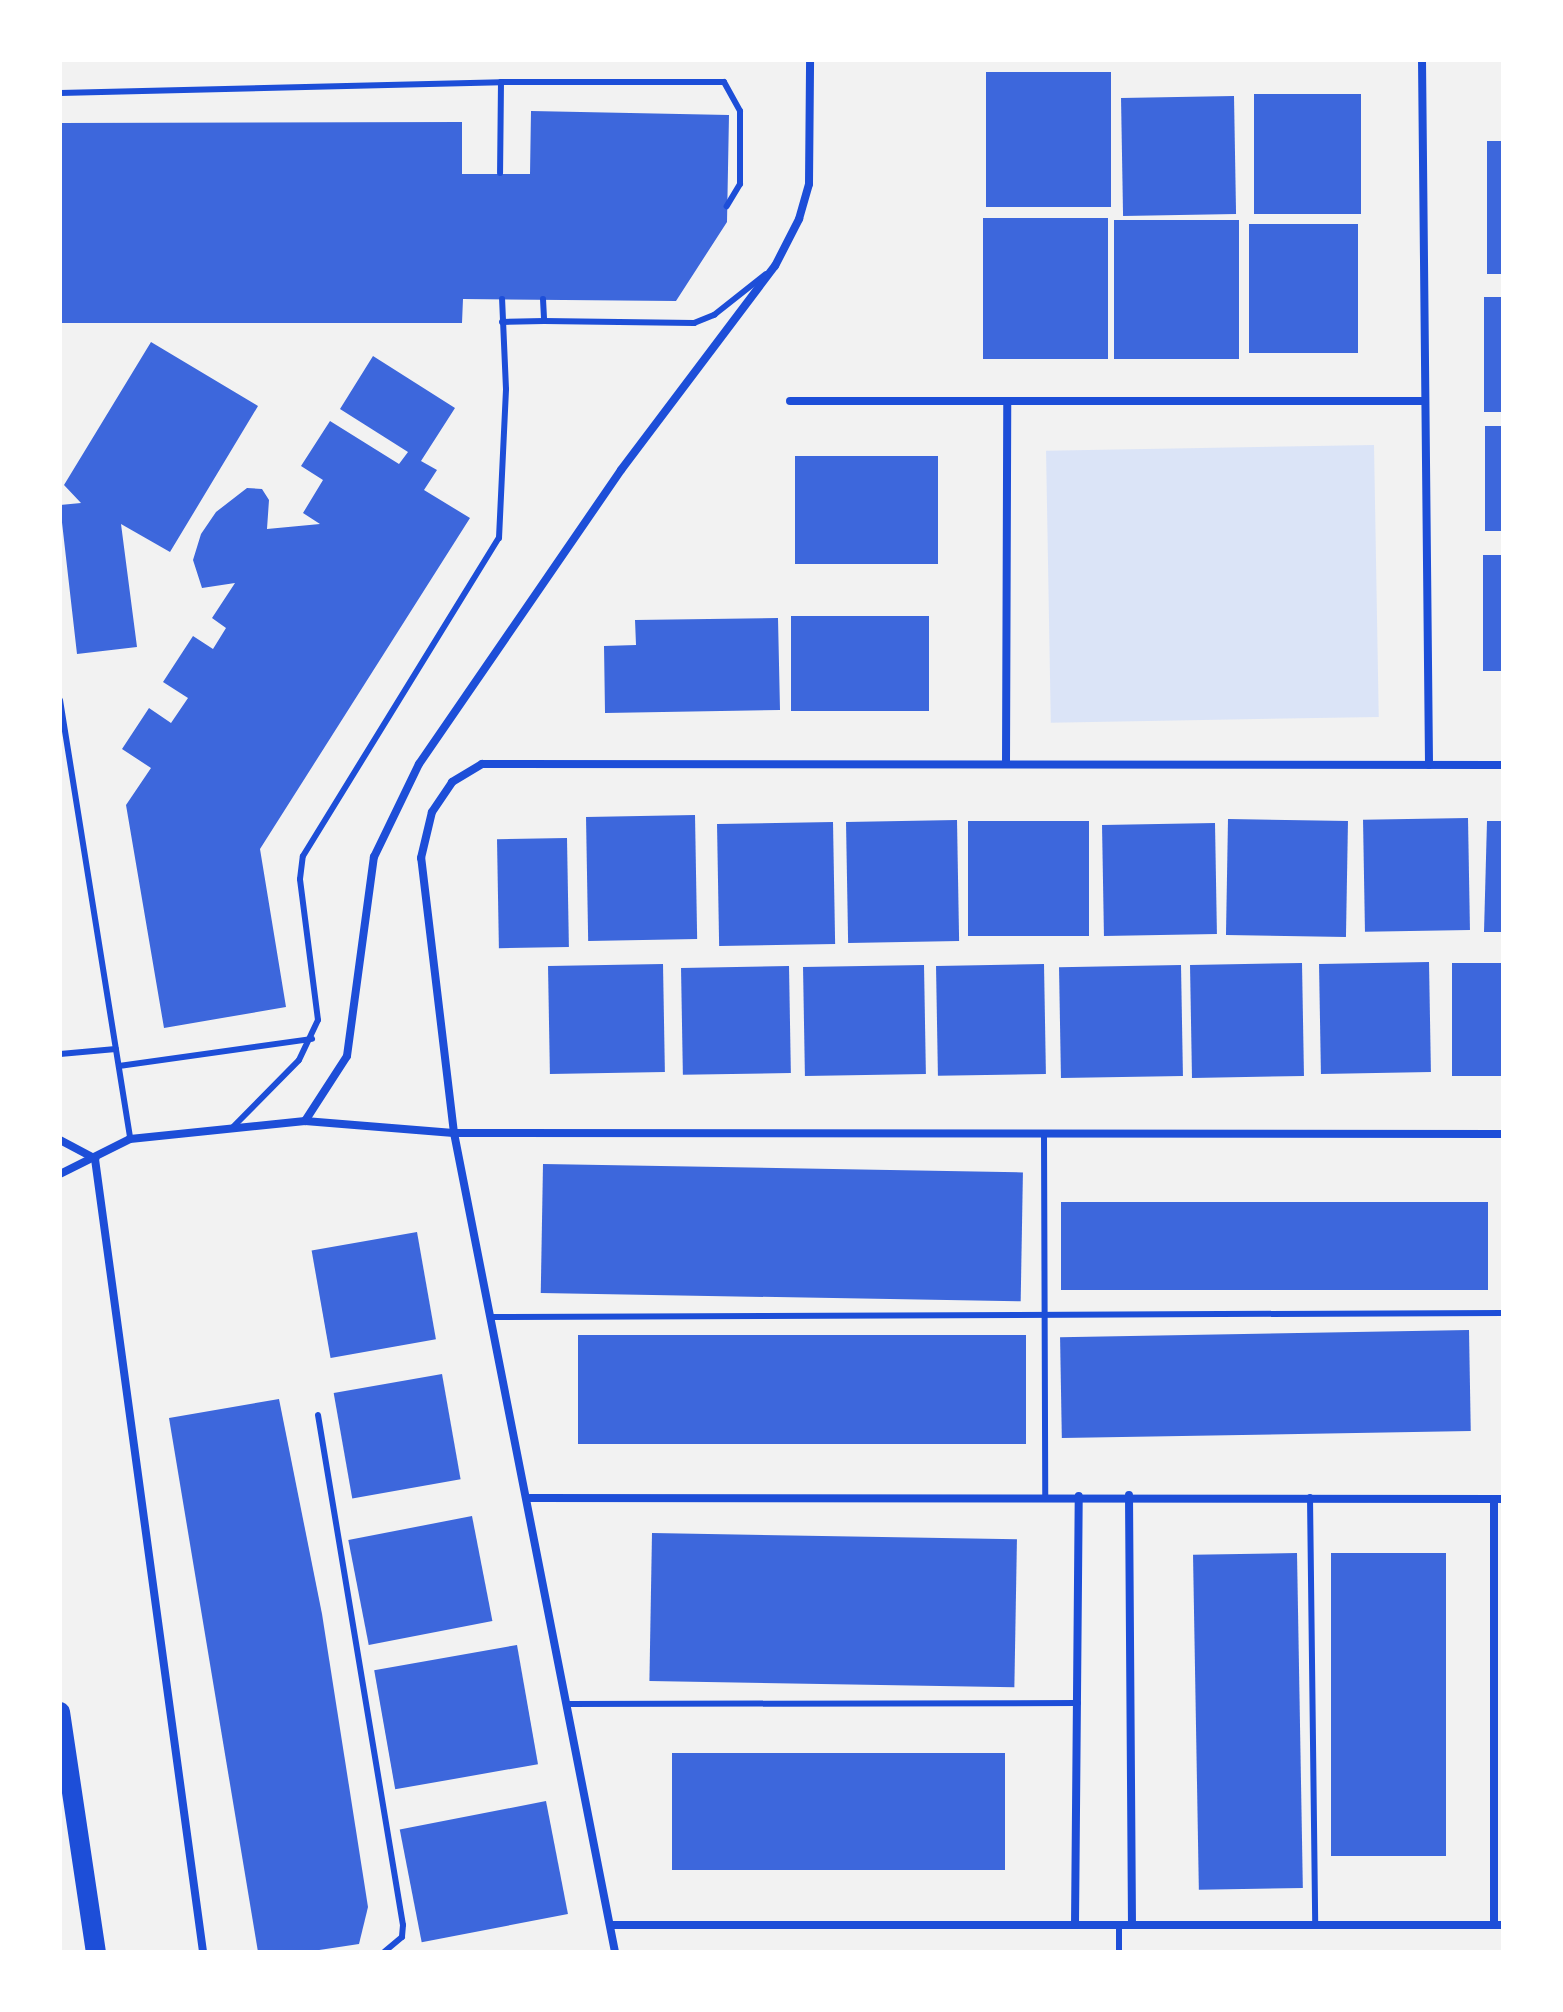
<!DOCTYPE html>
<style>
body{margin:0}
#map{position:relative;width:1563px;height:2012px;overflow:hidden;background:#f2f2f2;font-family:Bitter,serif}
div>[style]{position:absolute}
.green>*{inset:0;background:#dbe4f7;transform-origin:0 0}
.building>*{inset:0;background:#3d67dc;transform-origin:0 0}
.service>*{height:6px;margin:-3px;padding:0 3px;transform-origin:3px;border-radius:3px;background:#1d4ed8}
.minor>*{height:8px;margin:-4px;padding:0 4px;transform-origin:4px;border-radius:4px;background:#1d4ed8}
.primary>*{height:20px;margin:-10px;padding:0 10px;transform-origin:10px;border-radius:10px;background:#1d4ed8}
span{translate:-50% -50%;white-space:nowrap;text-align:center;line-height:1.15;-webkit-text-stroke:6px #fff;paint-order:stroke}
.frame{position:absolute;inset:0;border:62px solid #fff;pointer-events:none}
</style>
<div id="map">
<div class="green">
<i style="left:1374px;top:445px;width:272px;height:328px;rotate:89deg"></i>
</div>
<div class="building">
<i style="left:986px;top:72px;width:125px;height:135px"></i>
<i style="left:1254px;top:94px;width:107px;height:120px"></i>
<i style="left:1234px;top:96px;width:118px;height:113px;rotate:89deg"></i>
<i style="clip-path:polygon(531px 111px,729px 115px,727px 222px,676px 301px,463px 299px,462px 323px,60px 323px,60px 123px,462px 122px,462px 174px,530px 174px)"></i>
<i style="left:1487px;top:141px;width:16px;height:133px"></i>
<i style="left:1108px;top:218px;width:141px;height:125px;rotate:90deg"></i>
<i style="left:1114px;top:220px;width:125px;height:139px"></i>
<i style="left:1358px;top:224px;width:129px;height:109px;rotate:90deg"></i>
<i style="left:1484px;top:297px;width:19px;height:115px"></i>
<i style="clip-path:polygon(151px 342px,258px 406px,170px 552px,121px 524px,137px 647px,77px 654px,60px 505px,81px 503px,64px 485px)"></i>
<i style="clip-path:polygon(373px 356px,455px 408px,421px 461px,437px 470px,424px 490px,470px 518px,260px 849px,286px 1007px,164px 1028px,126px 805px,151px 768px,122px 749px,149px 708px,171px 723px,188px 698px,163px 682px,193px 636px,213px 649px,226px 628px,212px 618px,235px 583px,202px 588px,193px 560px,201px 534px,216px 512px,247px 488px,262px 489px,269px 500px,267px 529px,320px 524px,303px 513px,323px 480px,301px 466px,330px 421px,399px 464px,408px 452px,340px 409px)"></i>
<i style="left:1485px;top:426px;width:18px;height:105px"></i>
<i style="left:938px;top:456px;width:108px;height:143px;rotate:90deg"></i>
<i style="left:1483px;top:555px;width:20px;height:116px"></i>
<i style="left:791px;top:616px;width:138px;height:95px"></i>
<i style="clip-path:polygon(778px 618px,780px 710px,605px 713px,604px 646px,636px 645px,635px 620px)"></i>
<i style="left:695px;top:815px;width:124px;height:109px;rotate:89deg"></i>
<i style="left:1468px;top:818px;width:112px;height:105px;rotate:89deg"></i>
<i style="left:1228px;top:819px;width:120px;height:116px;rotate:1deg"></i>
<i style="left:957px;top:820px;width:121px;height:111px;rotate:89deg"></i>
<i style="left:1089px;top:821px;width:115px;height:121px;rotate:90deg"></i>
<i style="clip-path:polygon(1487px 821px,1503px 821px,1503px 932px,1484px 932px)"></i>
<i style="left:833px;top:822px;width:122px;height:116px;rotate:89deg"></i>
<i style="left:1215px;top:823px;width:111px;height:113px;rotate:89deg"></i>
<i style="left:567px;top:838px;width:109px;height:70px;rotate:89deg"></i>
<i style="left:1429px;top:962px;width:110px;height:110px;rotate:89deg"></i>
<i style="left:1302px;top:963px;width:113px;height:112px;rotate:89deg"></i>
<i style="left:1503px;top:963px;width:113px;height:51px;rotate:90deg"></i>
<i style="left:663px;top:964px;width:108px;height:115px;rotate:89deg"></i>
<i style="left:1044px;top:964px;width:110px;height:108px;rotate:89deg"></i>
<i style="left:924px;top:965px;width:109px;height:121px;rotate:89deg"></i>
<i style="left:1181px;top:965px;width:111px;height:122px;rotate:89deg"></i>
<i style="left:789px;top:966px;width:107px;height:108px;rotate:89deg"></i>
<i style="left:543px;top:1164px;width:480px;height:129px;rotate:1deg"></i>
<i style="left:1061px;top:1202px;width:427px;height:88px"></i>
<i style="left:417px;top:1232px;width:109px;height:107px;rotate:80deg"></i>
<i style="left:1469px;top:1330px;width:101px;height:409px;rotate:89deg"></i>
<i style="left:578px;top:1335px;width:448px;height:109px"></i>
<i style="left:442px;top:1374px;width:107px;height:110px;rotate:80deg"></i>
<i style="clip-path:polygon(279px 1399px,322px 1614px,368px 1907px,359px 1944px,306px 1952px,258px 1952px,169px 1418px)"></i>
<i style="left:472px;top:1516px;width:107px;height:126px;rotate:79deg"></i>
<i style="left:652px;top:1533px;width:365px;height:148px;rotate:1deg"></i>
<i style="left:1297px;top:1553px;width:335px;height:104px;rotate:89deg"></i>
<i style="left:1331px;top:1553px;width:115px;height:303px"></i>
<i style="left:517px;top:1645px;width:121px;height:145px;rotate:80deg"></i>
<i style="left:1005px;top:1753px;width:117px;height:333px;rotate:90deg"></i>
<i style="left:546px;top:1801px;width:115px;height:149px;rotate:79deg"></i>
</div>
<div class="service">
<i style="left:501px;top:82px;width:223px"></i>
<i style="left:724px;top:82px;width:33px;rotate:61deg"></i>
<i style="left:740px;top:111px;width:73px;rotate:90deg"></i>
<i style="left:740px;top:184px;width:26px;rotate:121deg"></i>
<i style="left:60px;top:93px;width:441px;rotate:-1.4deg"></i>
<i style="left:501px;top:82px;width:91px;rotate:90.6deg"></i>
<i style="left:543px;top:299px;width:22px;rotate:87deg"></i>
<i style="left:544px;top:321px;width:150px;rotate:0.8deg"></i>
<i style="left:694px;top:323px;width:22px;rotate:-22deg"></i>
<i style="left:714px;top:315px;width:66px;rotate:-38.3deg"></i>
<i style="left:502px;top:322px;width:42px;rotate:-1.4deg"></i>
<i style="left:60px;top:700px;width:445px;rotate:80.9deg"></i>
<i style="left:60px;top:1054px;width:56px;rotate:-5.1deg"></i>
<i style="left:119px;top:1066px;width:195px;rotate:-8deg"></i>
<i style="left:232px;top:1128px;width:95px;rotate:-45.4deg"></i>
<i style="left:299px;top:1060px;width:44px;rotate:-64.6deg"></i>
<i style="left:318px;top:1020px;width:142px;rotate:-97.3deg"></i>
<i style="left:300px;top:879px;width:23px;rotate:-83deg"></i>
<i style="left:303px;top:856px;width:374px;rotate:-58.4deg"></i>
<i style="left:499px;top:538px;width:149px;rotate:-87.3deg"></i>
<i style="left:506px;top:389px;width:90px;rotate:-92.5deg"></i>
<i style="left:1044px;top:1134px;width:363px;rotate:89.8deg"></i>
<i style="left:492px;top:1317px;width:1011px;rotate:-0.23deg"></i>
<i style="left:318px;top:1415px;width:517px;rotate:80.54deg"></i>
<i style="left:403px;top:1925px;width:12px;rotate:95deg"></i>
<i style="left:402px;top:1937px;width:23px;rotate:140deg"></i>
<i style="left:1310px;top:1497px;width:428px;rotate:89.3deg"></i>
<i style="left:568px;top:1704px;width:510px;rotate:-0.11deg"></i>
<i style="left:1119px;top:1925px;width:27px;rotate:90deg"></i>
</div>
<div class="minor">
<i style="left:1422px;top:60px;width:705px;rotate:89.43deg"></i>
<i style="left:790px;top:401px;width:635px"></i>
<i style="left:1006px;top:763px;width:361px;rotate:-89.8deg"></i>
<i style="left:305px;top:1121px;width:77px;rotate:-57.1deg"></i>
<i style="left:347px;top:1056px;width:201px;rotate:-82.3deg"></i>
<i style="left:374px;top:857px;width:103px;rotate:-64.2deg"></i>
<i style="left:419px;top:764px;width:357px;rotate:-55.5deg"></i>
<i style="left:621px;top:470px;width:256px;rotate:-53deg"></i>
<i style="left:775px;top:266px;width:53px;rotate:-62.9deg"></i>
<i style="left:799px;top:219px;width:36px;rotate:-74deg"></i>
<i style="left:809px;top:184px;width:124px;rotate:-89.5deg"></i>
<i style="left:60px;top:1140px;width:40px;rotate:28deg"></i>
<i style="left:95px;top:1159px;width:800px;rotate:82.24deg"></i>
<i style="left:60px;top:1174px;width:78px;rotate:-26.6deg"></i>
<i style="left:130px;top:1139px;width:176px;rotate:-5.9deg"></i>
<i style="left:305px;top:1121px;width:149px;rotate:4.6deg"></i>
<i style="left:454px;top:1133px;width:1049px;rotate:0.05deg"></i>
<i style="left:1129px;top:1495px;width:430px;rotate:89.6deg"></i>
<i style="left:530px;top:1498px;width:973px;rotate:0.06deg"></i>
<i style="left:1494px;top:1499px;width:426px;rotate:90deg"></i>
<i style="left:611px;top:1925px;width:892px"></i>
<i style="left:1075px;top:1925px;width:429px;rotate:-89.5deg"></i>
<i style="left:615px;top:1952px;width:835px;rotate:-101.12deg"></i>
<i style="left:454px;top:1133px;width:277px;rotate:-96.8deg"></i>
<i style="left:421px;top:858px;width:47px;rotate:-76.6deg"></i>
<i style="left:432px;top:812px;width:36px;rotate:-56deg"></i>
<i style="left:452px;top:782px;width:35px;rotate:-31deg"></i>
<i style="left:482px;top:764px;width:1021px;rotate:0.06deg"></i>
</div>
<div class="primary">
<i style="left:60px;top:1712px;width:243px;rotate:81.5deg"></i>
</div>
<div class="frame"></div>
</div>
